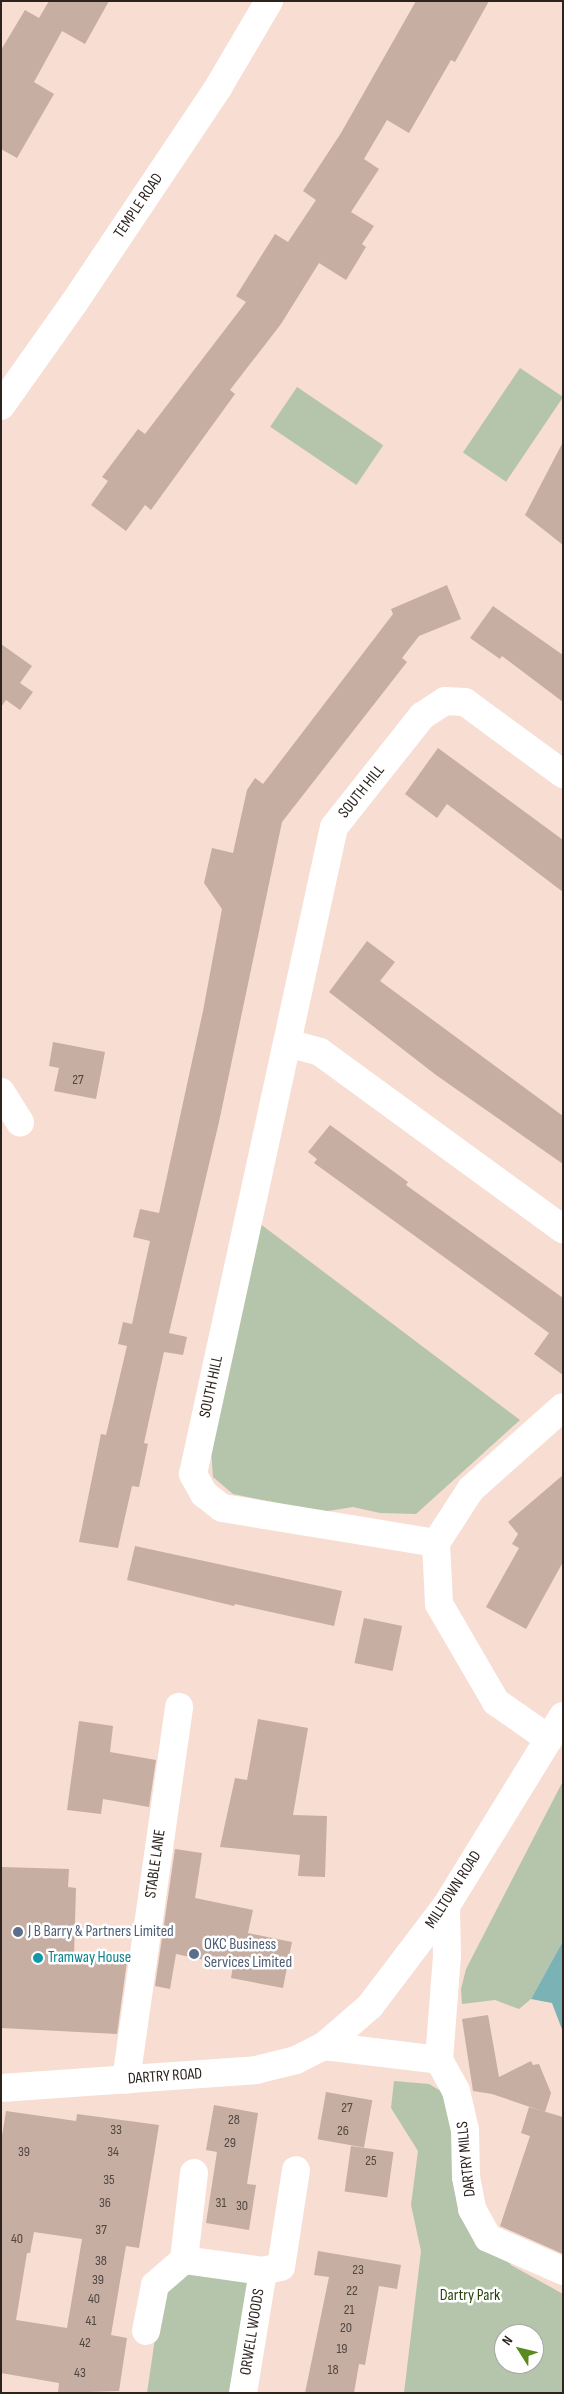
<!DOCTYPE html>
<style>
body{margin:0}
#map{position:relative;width:564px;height:2394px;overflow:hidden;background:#f7ddd2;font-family:"Sofia Sans Condensed",sans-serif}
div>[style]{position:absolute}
.green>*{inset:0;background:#b4c5ab;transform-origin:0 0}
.water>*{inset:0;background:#7bb2b5}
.building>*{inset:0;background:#c6aea3;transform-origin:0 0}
.minor>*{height:28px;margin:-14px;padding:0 14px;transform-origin:14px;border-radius:14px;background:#fff}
.secondary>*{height:28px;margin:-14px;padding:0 14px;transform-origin:14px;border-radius:14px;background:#fff}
.dots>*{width:14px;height:14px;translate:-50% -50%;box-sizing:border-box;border:2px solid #fff;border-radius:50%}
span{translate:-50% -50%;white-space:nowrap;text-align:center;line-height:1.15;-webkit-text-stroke:5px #fff;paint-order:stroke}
.number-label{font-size:14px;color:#524640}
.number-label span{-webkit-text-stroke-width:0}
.street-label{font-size:16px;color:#2c231f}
.service-label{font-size:16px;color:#4e5e75}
.left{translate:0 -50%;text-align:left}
.culture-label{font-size:16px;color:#0d838f}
.park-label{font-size:16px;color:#25420b}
.frame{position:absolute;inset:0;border:2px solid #2c231f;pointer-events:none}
.north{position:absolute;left:494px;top:2324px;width:50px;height:50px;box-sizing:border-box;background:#fff;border:1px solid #aba7a5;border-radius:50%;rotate:306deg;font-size:14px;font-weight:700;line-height:20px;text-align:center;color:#2c231f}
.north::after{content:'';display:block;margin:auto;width:18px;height:22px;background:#598b21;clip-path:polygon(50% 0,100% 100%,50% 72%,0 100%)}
</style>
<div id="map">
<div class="green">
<i style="left:520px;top:368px;width:52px;height:102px;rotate:34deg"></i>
<i style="left:297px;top:387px;width:104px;height:48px;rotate:34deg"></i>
<i style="clip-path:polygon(259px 1223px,520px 1420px,416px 1514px,380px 1513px,353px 1507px,321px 1512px,233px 1494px,213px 1477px,211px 1450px)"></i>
<i style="clip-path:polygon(563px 1781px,563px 1941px,531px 1999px,519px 2009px,495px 2000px,462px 2004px,461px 1989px,466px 1969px)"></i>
<i style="clip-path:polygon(evenodd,394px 2081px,429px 2084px,446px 2094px,469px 2213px,511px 2265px,563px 2294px,563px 2393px,404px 2393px,421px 2251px,411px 2205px,418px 2151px,391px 2108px,394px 2081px,504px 2334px,534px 2334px,534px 2364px,504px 2364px,504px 2334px)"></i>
<i style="clip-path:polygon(179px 2272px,248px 2279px,231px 2393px,147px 2393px,162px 2291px)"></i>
</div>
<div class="water">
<i style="clip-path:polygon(563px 1941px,563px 2032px,552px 2003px,531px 1999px)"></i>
</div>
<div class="building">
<i style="clip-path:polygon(49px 1px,109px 1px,85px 44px,62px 31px,34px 82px,54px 94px,17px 158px,1px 149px,1px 50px,25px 10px,39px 18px)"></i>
<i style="clip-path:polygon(416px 1px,489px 1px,455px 62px,451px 60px,409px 133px,387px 120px,364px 159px,379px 169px,351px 212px,374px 226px,362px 244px,366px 247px,346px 280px,319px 263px,281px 324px,230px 390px,235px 394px,151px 510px,145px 505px,126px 531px,91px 505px,108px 481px,102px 477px,138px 429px,145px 434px,246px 302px,236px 296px,275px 234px,288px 242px,316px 200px,303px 191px,341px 133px)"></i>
<i style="clip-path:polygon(563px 442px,563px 545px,525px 515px)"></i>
<i style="clip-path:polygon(447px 585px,461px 619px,419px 636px,402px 658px,407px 662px,282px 822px,219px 1122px,169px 1333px,187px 1337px,183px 1355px,164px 1352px,144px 1443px,148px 1444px,139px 1487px,132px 1486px,118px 1548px,79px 1542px,101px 1434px,106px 1435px,127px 1346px,118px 1344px,123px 1322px,132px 1324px,150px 1241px,133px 1237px,140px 1209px,159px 1213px,203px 1011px,222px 909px,204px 883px,212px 848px,233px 853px,247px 790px,255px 778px,263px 784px,393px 614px,391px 609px)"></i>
<i style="clip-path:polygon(493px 606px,563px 655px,563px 702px,502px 656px,500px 659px,470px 638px)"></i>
<i style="clip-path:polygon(1px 644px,32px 666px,20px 683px,33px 692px,20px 710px,6px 700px,1px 707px)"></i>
<i style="clip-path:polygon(438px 748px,563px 840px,563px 892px,447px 804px,437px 818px,405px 794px)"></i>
<i style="clip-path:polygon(367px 941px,395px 962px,380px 981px,563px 1116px,563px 1164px,436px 1075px,329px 992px)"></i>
<i style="clip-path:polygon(53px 1042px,105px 1052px,96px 1099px,54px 1091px,59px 1068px,49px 1066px)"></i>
<i style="clip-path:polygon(330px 1125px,408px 1182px,406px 1185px,563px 1298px,563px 1375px,534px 1354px,549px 1333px,314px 1163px,317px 1159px,308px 1152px)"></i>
<i style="clip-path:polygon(563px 1475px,563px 1562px,526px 1629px,486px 1607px,519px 1548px,512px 1544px,518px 1534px,508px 1522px)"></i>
<i style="clip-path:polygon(135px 1546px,342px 1591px,334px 1626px,235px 1604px,234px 1606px,127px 1580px)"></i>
<i style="left:364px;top:1618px;width:39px;height:46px;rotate:12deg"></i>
<i style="clip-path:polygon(258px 1719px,308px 1728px,293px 1815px,327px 1816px,325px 1877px,298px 1876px,300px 1855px,220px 1847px,235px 1778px,247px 1780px)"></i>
<i style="clip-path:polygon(79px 1721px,113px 1726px,110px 1752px,156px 1760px,149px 1807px,103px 1799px,101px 1814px,67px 1810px)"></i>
<i style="clip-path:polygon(175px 1849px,202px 1853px,195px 1898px,253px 1910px,248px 1933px,292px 1942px,283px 1988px,231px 1978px,233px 1966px,176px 1954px,170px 1989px,155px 1986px)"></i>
<i style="clip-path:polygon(1px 1867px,69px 1869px,68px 1887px,76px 1888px,74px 1957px,127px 1961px,117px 2034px,1px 2028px)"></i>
<i style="clip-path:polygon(488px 2015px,499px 2077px,531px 2061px,533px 2065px,539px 2064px,551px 2093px,545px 2112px,492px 2094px,473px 2091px,462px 2019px)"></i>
<i style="left:326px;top:2092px;width:47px;height:48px;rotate:10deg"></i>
<i style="clip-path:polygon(214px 2105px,258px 2113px,247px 2184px,256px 2185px,249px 2230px,206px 2223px,217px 2152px,206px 2150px)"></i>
<i style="clip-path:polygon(529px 2107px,563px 2117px,563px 2254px,500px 2226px,530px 2136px,521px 2133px)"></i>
<i style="clip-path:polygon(evenodd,6px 2111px,76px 2121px,77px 2114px,159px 2125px,139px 2248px,126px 2246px,111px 2335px,127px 2338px,119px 2391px,58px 2393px,59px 2383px,1px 2373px,1px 2142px,6px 2111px,34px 2232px,82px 2239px,67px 2328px,16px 2320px,27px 2253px,30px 2253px,34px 2232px)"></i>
<i style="left:351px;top:2146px;width:43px;height:46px;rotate:8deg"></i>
<i style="clip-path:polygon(318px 2251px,401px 2265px,397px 2289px,379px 2286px,365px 2365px,359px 2364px,354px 2393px,305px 2393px,329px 2277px,314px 2275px)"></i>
</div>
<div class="minor">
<i style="left:1px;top:406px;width:126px;rotate:-54.7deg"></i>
<i style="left:74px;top:303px;width:261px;rotate:-56.2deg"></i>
<i style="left:219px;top:86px;width:99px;rotate:-59.5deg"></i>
<i style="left:287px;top:1043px;width:34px;rotate:15deg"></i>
<i style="left:320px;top:1052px;width:301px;rotate:36.1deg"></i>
<i style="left:1px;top:1092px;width:36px;rotate:58deg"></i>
<i style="left:436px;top:1543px;width:217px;rotate:-170.7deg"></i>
<i style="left:222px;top:1508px;width:23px;rotate:-142deg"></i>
<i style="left:204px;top:1494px;width:23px;rotate:-119deg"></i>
<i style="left:193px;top:1474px;width:662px;rotate:-77.71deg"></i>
<i style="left:334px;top:827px;width:142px;rotate:-51.6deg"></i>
<i style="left:422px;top:716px;width:27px;rotate:-33deg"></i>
<i style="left:445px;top:701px;width:20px;rotate:3deg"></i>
<i style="left:465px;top:702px;width:122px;rotate:36.3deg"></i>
<i style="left:549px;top:1739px;width:65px;rotate:-145.1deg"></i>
<i style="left:496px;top:1702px;width:113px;rotate:-120.2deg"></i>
<i style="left:439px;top:1604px;width:61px;rotate:-92.8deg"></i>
<i style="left:436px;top:1543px;width:64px;rotate:-57.1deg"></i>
<i style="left:471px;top:1489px;width:123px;rotate:-41.7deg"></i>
<i style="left:446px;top:1906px;width:50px;rotate:88.9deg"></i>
<i style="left:447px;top:1956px;width:104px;rotate:94.4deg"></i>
<i style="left:439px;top:2060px;width:35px;rotate:61deg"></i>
<i style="left:456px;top:2091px;width:39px;rotate:77deg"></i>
<i style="left:465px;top:2129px;width:48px;rotate:88.8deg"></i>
<i style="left:466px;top:2177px;width:33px;rotate:79deg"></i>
<i style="left:472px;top:2209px;width:33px;rotate:61deg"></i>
<i style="left:488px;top:2238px;width:82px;rotate:23.7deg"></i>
<i style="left:324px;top:2046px;width:116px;rotate:6.9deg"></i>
<i style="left:126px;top:2080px;width:377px;rotate:-81.9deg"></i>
<i style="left:194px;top:2173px;width:88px;rotate:96.6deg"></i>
<i style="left:184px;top:2260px;width:80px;rotate:7.9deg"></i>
<i style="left:263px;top:2271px;width:18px;rotate:-13deg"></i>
<i style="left:281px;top:2267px;width:98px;rotate:-81.2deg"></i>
<i style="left:146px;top:2331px;width:47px;rotate:-78.9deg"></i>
<i style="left:155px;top:2285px;width:38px;rotate:-41deg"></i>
<i style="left:243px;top:2393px;width:124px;rotate:-80.7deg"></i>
</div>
<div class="secondary">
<i style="left:1px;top:2088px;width:256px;rotate:-4deg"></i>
<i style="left:256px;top:2070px;width:41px;rotate:-14deg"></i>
<i style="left:296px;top:2060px;width:31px;rotate:-27deg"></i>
<i style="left:324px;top:2046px;width:61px;rotate:-41deg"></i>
<i style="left:370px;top:2006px;width:126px;rotate:-52.8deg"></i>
<i style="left:446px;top:1906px;width:223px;rotate:-58.4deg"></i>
</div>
<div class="dots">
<i style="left:18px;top:1932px;background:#5c6f8a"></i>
<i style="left:194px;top:1954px;background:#5c6f8a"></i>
<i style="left:38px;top:1958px;background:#0f9aa8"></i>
</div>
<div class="number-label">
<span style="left:78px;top:1080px">27</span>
<span style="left:347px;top:2108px">27</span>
<span style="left:234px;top:2120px">28</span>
<span style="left:116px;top:2130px">33</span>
<span style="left:343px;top:2131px">26</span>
<span style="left:230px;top:2143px">29</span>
<span style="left:24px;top:2152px">39</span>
<span style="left:113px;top:2152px">34</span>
<span style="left:371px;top:2161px">25</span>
<span style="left:109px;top:2180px">35</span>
<span style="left:105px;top:2203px">36</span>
<span style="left:221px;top:2203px">31</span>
<span style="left:242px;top:2206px">30</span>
<span style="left:101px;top:2230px">37</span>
<span style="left:17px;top:2239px">40</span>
<span style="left:101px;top:2261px">38</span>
<span style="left:358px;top:2270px">23</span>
<span style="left:98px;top:2280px">39</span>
<span style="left:352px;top:2291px">22</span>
<span style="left:94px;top:2299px">40</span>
<span style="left:349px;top:2310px">21</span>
<span style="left:91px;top:2321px">41</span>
<span style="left:346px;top:2328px">20</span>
<span style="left:85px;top:2343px">42</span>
<span style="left:342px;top:2349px">19</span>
<span style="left:333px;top:2370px">18</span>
<span style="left:80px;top:2373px">43</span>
</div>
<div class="street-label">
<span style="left:139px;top:206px;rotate:-56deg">TEMPLE ROAD</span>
<span style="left:362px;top:792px;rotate:-51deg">SOUTH HILL</span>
<span style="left:212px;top:1387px;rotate:-78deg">SOUTH HILL</span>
<span style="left:156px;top:1864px;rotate:-82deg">STABLE LANE</span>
<span style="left:454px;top:1890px;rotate:-57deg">MILLTOWN ROAD</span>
<span style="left:165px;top:2077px;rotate:-4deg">DARTRY ROAD</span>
<span style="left:467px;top:2159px;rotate:-96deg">DARTRY MILLS</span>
<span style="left:253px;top:2332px;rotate:-81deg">ORWELL WOODS</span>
</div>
<div class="service-label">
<span class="left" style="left:28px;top:1932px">J B Barry &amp; Partners Limited</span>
<span class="left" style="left:204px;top:1954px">OKC Business<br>Services Limited</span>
</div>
<div class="culture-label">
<span class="left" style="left:48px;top:1958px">Tramway House</span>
</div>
<div class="park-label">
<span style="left:470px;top:2296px">Dartry Park</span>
</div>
<div class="frame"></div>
<div class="north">N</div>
</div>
